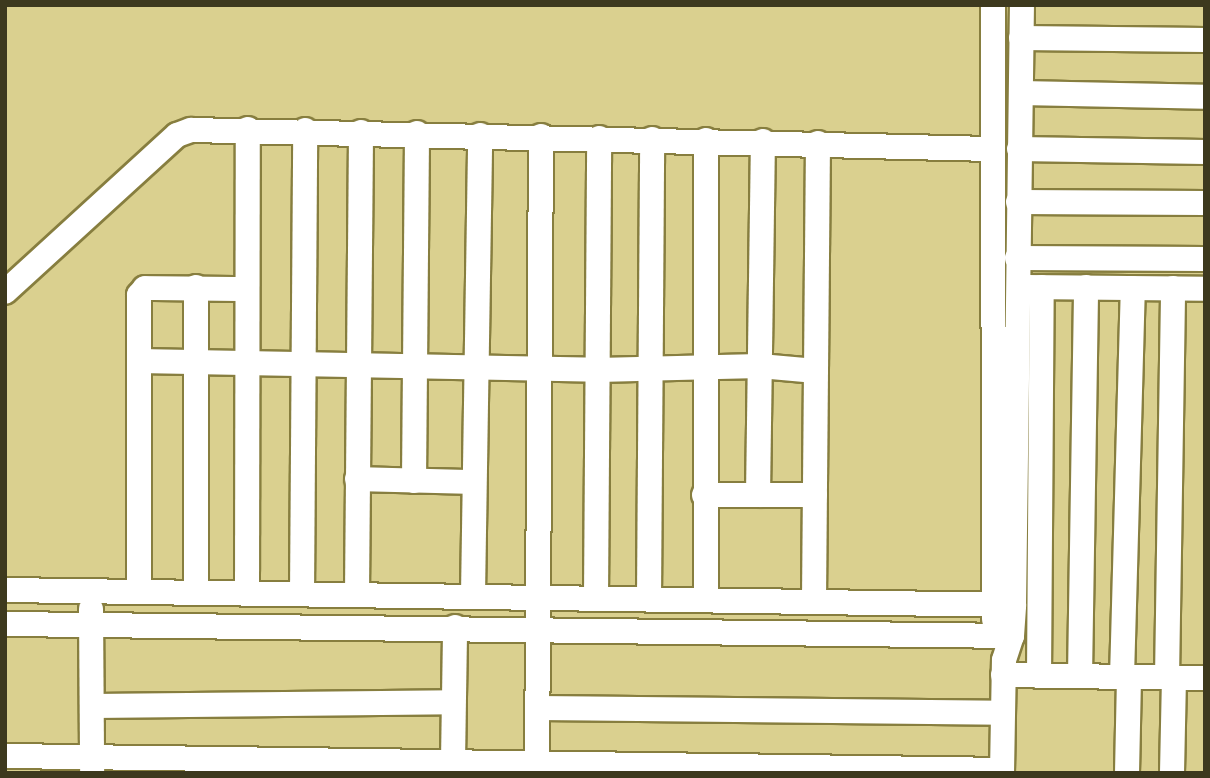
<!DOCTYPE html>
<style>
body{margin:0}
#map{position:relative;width:1210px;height:778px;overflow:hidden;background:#dad08f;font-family:"Noto Serif",serif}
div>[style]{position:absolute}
.roads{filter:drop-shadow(2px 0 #877e3f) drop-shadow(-2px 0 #877e3f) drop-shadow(0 2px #877e3f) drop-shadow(0 -2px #877e3f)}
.minor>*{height:24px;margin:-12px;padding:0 12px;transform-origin:12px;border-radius:12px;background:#fff}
span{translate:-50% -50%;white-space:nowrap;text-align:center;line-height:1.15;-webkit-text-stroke:6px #dad08f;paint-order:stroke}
.frame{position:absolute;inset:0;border:7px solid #3d391e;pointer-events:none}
</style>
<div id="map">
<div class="roads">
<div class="minor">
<i style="left:993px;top:5px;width:614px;rotate:89.91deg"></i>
<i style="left:1021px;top:38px;width:184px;rotate:0.6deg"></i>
<i style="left:1021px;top:93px;width:184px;rotate:1.2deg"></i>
<i style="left:1019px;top:149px;width:186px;rotate:0.9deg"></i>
<i style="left:1018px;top:202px;width:187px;rotate:0.3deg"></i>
<i style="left:1017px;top:258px;width:188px;rotate:0.3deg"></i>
<i style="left:1027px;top:287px;width:178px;rotate:0.6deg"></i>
<i style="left:5px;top:292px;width:233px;rotate:-42.4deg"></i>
<i style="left:177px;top:135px;width:15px;rotate:-20deg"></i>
<i style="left:191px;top:130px;width:801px;rotate:1.36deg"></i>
<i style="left:139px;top:361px;width:459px;rotate:1.1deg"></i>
<i style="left:598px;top:370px;width:162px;rotate:-1.4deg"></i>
<i style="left:760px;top:366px;width:56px;rotate:5.1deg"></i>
<i style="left:357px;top:479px;width:117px;rotate:1.5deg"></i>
<i style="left:414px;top:481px;width:348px;rotate:-89.5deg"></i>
<i style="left:704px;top:495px;width:111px"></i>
<i style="left:758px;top:495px;width:354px;rotate:-89.2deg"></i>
<i style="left:5px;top:590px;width:1009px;rotate:0.85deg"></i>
<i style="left:139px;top:592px;width:297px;rotate:-90deg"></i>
<i style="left:139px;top:295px;width:9px;rotate:-49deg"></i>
<i style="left:145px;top:288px;width:102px;rotate:0.6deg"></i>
<i style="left:196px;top:592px;width:305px;rotate:-90deg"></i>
<i style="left:247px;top:593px;width:464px;rotate:-89.9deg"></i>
<i style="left:302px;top:594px;width:464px;rotate:-89.6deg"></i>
<i style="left:357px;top:594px;width:462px;rotate:-89.5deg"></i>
<i style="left:473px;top:595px;width:460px;rotate:-89.1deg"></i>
<i style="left:596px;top:597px;width:459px;rotate:-89.6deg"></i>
<i style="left:649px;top:598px;width:459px;rotate:-89.6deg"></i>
<i style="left:706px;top:598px;width:458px;rotate:-90deg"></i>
<i style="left:814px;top:600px;width:457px;rotate:-89.5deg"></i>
<i style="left:91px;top:609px;width:163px;rotate:89.6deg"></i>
<i style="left:5px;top:624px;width:1007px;rotate:0.68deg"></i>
<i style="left:1003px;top:675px;width:202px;rotate:0.9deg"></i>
<i style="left:1039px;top:676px;width:389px;rotate:-89.6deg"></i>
<i style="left:1080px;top:676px;width:389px;rotate:-89.1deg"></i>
<i style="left:1122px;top:677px;width:389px;rotate:-88.4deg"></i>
<i style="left:1167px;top:678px;width:390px;rotate:-89.1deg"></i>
<i style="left:93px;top:706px;width:360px;rotate:-0.6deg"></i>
<i style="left:537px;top:708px;width:465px;rotate:0.6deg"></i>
<i style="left:5px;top:756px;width:997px;rotate:0.8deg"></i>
<i style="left:453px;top:761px;width:134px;rotate:-89.1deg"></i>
<i style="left:537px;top:773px;width:637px;rotate:-89.64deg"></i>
<i style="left:1002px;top:773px;width:113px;rotate:-89deg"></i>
<i style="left:1004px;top:660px;width:25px;rotate:-72deg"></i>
<i style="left:1012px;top:636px;width:31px;rotate:-86deg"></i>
<i style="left:1014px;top:605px;width:600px;rotate:-89.24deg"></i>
<i style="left:1127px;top:773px;width:96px;rotate:-88.8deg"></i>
<i style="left:1172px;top:773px;width:95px;rotate:-88.8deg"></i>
</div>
</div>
<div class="frame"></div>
</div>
